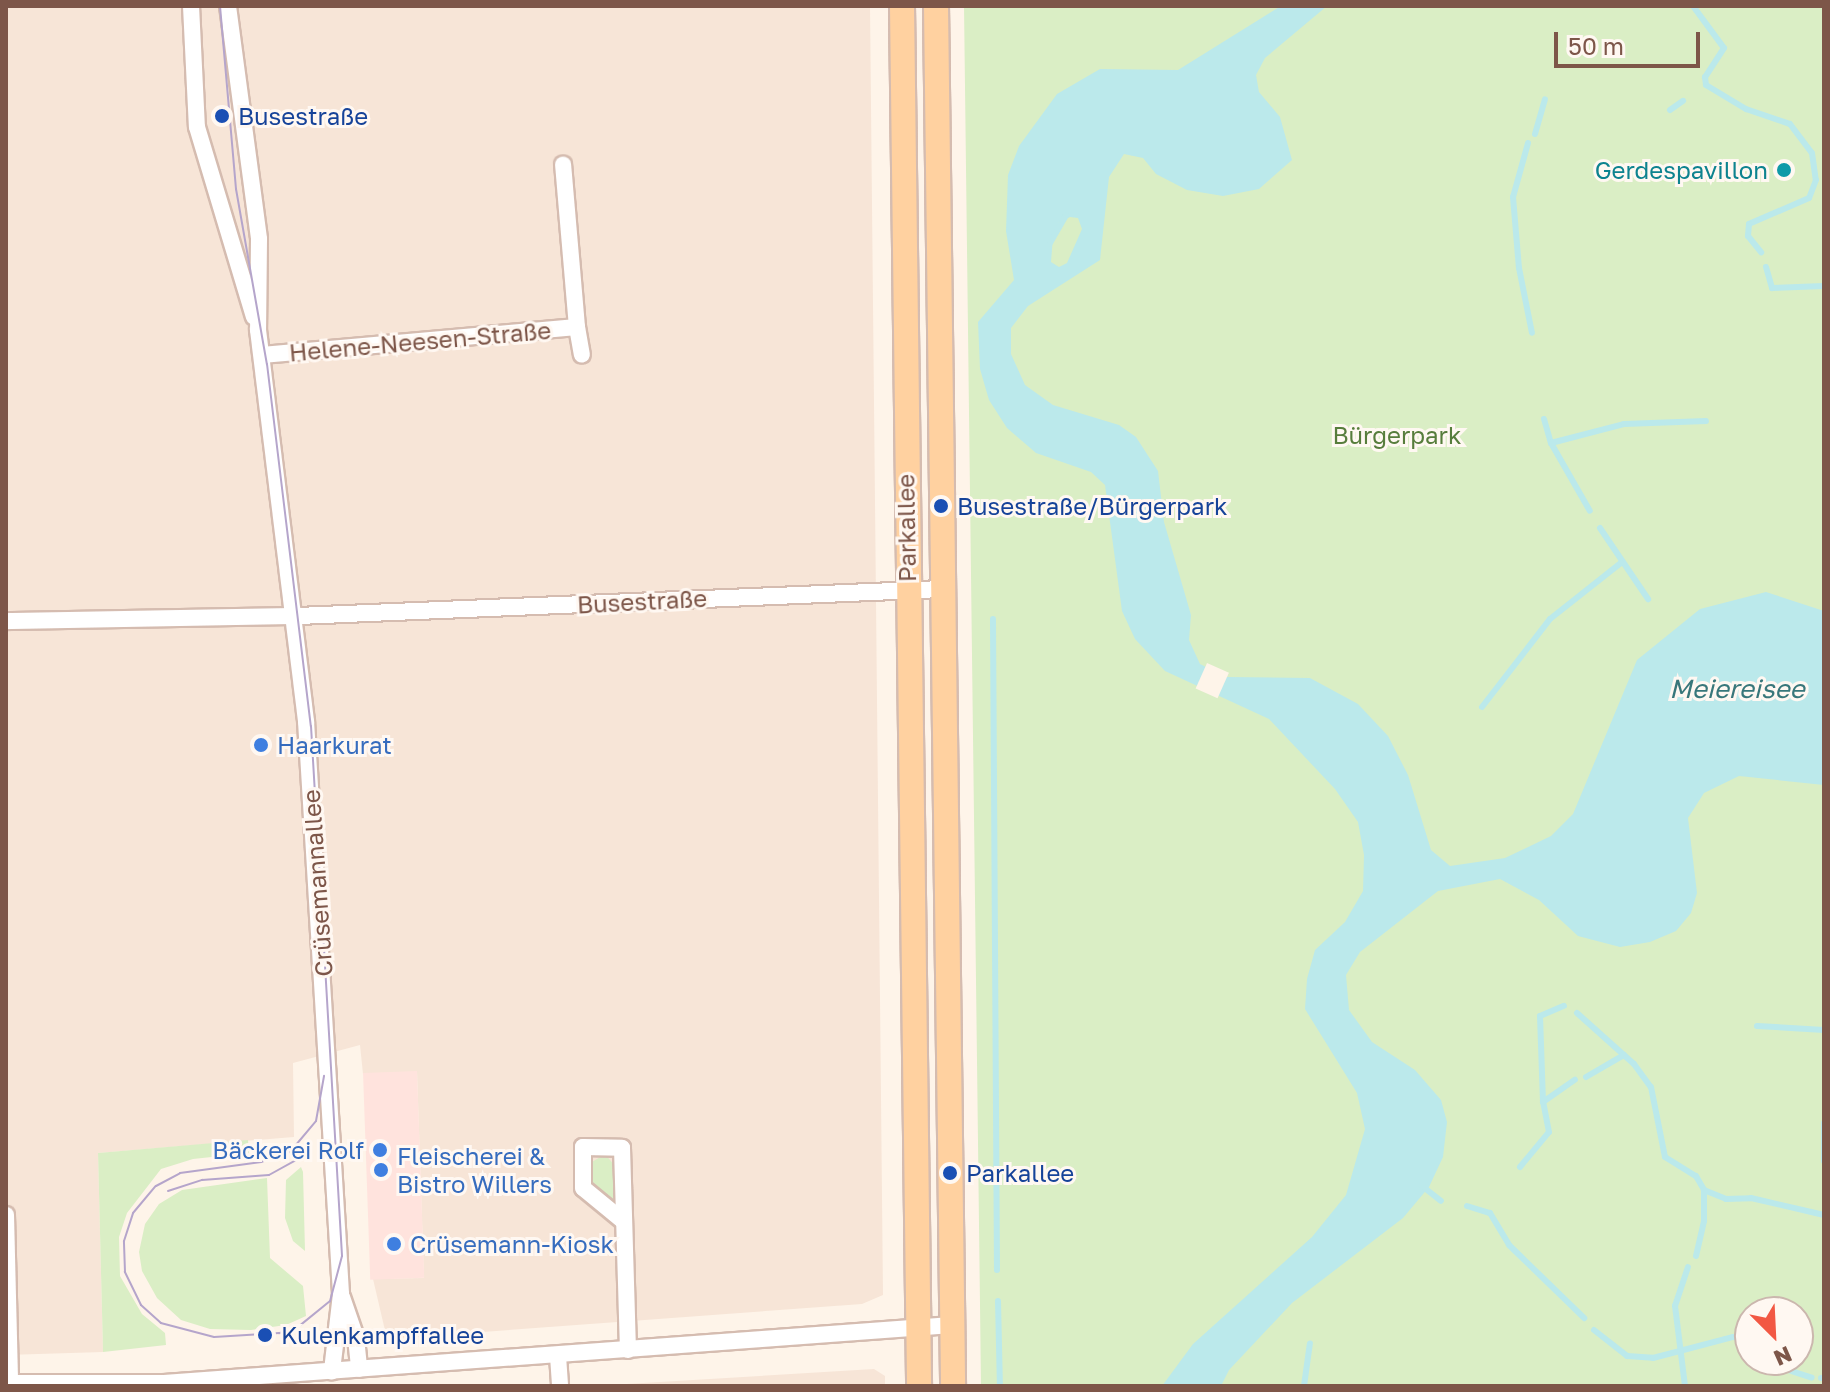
<!DOCTYPE html>
<meta charset="utf-8">
<style>
body{margin:0}
#map{position:relative;width:1830px;height:1392px;overflow:hidden;background:#fef4e9;font-family:"Golos Text",sans-serif}
div>[style]{position:absolute}
.residential>*{inset:0;background:#f7e5d7}
.commercial>*{inset:0;background:#ffe3dd;transform-origin:0 0}
.green>*{inset:0;background:#daeec5}
.water>*{inset:0;background:#bbe9eb}
.pier>*{inset:0;background:#fef4e9;transform-origin:0 0}
.stream>*{height:6px;margin:-3px;padding:0 3px;transform-origin:3px;border-radius:3px;background:#bbe9eb}
.roads{filter:drop-shadow(2px 0 #d5bcb0) drop-shadow(-2px 0 #d5bcb0) drop-shadow(0 2px #d5bcb0) drop-shadow(0 -2px #d5bcb0)}
.minor>*{height:16px;margin:-8px;padding:0 8px;transform-origin:8px;border-radius:8px;background:#fff}
.primary>*{height:24px;margin:-12px;padding:0 12px;transform-origin:12px;border-radius:12px;background:#ffd1a0}
.tram>*{height:2px;margin:-1px;padding:0 1px;transform-origin:1px;border-radius:1px;background:#b5a5cb}
.dots>*{width:22px;height:22px;translate:-50% -50%;box-sizing:border-box;border:4px solid #fff8f2;border-radius:50%}
span{translate:-50% -50%;white-space:nowrap;text-align:center;line-height:1.15;-webkit-text-stroke:6px #fff8f2;paint-order:stroke}
.transit-label{font-size:24px;color:#164399}
.left{translate:0 -50%;text-align:left}
.culture-label{font-size:24px;color:#0d838f}
.right{translate:-100% -50%;text-align:right}
.street-label{font-size:24px;color:#7d5649}
.park-label{font-size:24px;color:#577d3c}
.shop-label{font-size:24px;color:#366cbe}
.water-label{font-size:26px;color:#38777b;font-style:italic}
.frame{position:absolute;inset:0;border:8px solid #7d5649;pointer-events:none}
.north{position:absolute;left:1734px;top:1296px;width:80px;height:80px;box-sizing:border-box;background:#fff8f2;border:2px solid #cbb7ae;border-radius:50%;rotate:156deg;font-size:22px;font-weight:700;line-height:32px;text-align:center;color:#7d5649}
.north::after{content:'';display:block;margin:auto;width:28px;height:36px;background:#f25844;clip-path:polygon(50% 0,100% 100%,50% 72%,0 100%)}
.scale{position:absolute;left:1554px;top:32px;width:146px;height:36px;box-sizing:border-box;border:4px solid #7d5649;border-top:0;padding-left:10px;font-size:24px;line-height:28px;white-space:nowrap;color:#7d5649;-webkit-text-stroke:6px #fff8f2;paint-order:stroke}
</style>
<div id="map">
<div class="residential">
<i style="clip-path:polygon(6px 6px,870px 6px,883px 1295px,862px 1304px,387px 1339px,373px 1279px,424px 1278px,417px 1072px,363px 1074px,360px 1045px,293px 1063px,294px 1137px,98px 1153px,103px 1352px,6px 1355px)"></i>
<i style="clip-path:polygon(874px 1369px,885px 1376px,885px 1386px,593px 1386px)"></i>
</div>
<div class="commercial">
<i style="left:417px;top:1071px;width:207px;height:54px;rotate:88deg"></i>
</div>
<div class="green">
<i style="clip-path:polygon(evenodd,964px 6px,1824px 6px,1824px 1386px,981px 1386px,964px 6px,1750px 1312px,1798px 1312px,1798px 1360px,1750px 1360px,1750px 1312px)"></i>
<i style="clip-path:polygon(248px 1140px,249px 1153px,193px 1159px,161px 1169px,127px 1213px,119px 1237px,120px 1276px,142px 1314px,165px 1333px,166px 1345px,103px 1352px,98px 1153px)"></i>
<i style="clip-path:polygon(605px 1154px,615px 1166px,616px 1203px,596px 1193px,591px 1183px,592px 1162px)"></i>
<i style="clip-path:polygon(301px 1167px,303px 1172px,305px 1251px,293px 1241px,285px 1218px,286px 1180px)"></i>
<i style="clip-path:polygon(267px 1178px,270px 1258px,303px 1286px,306px 1316px,286px 1325px,251px 1330px,210px 1329px,181px 1320px,157px 1298px,142px 1271px,139px 1252px,145px 1224px,159px 1204px,182px 1190px)"></i>
</div>
<div class="water">
<i style="clip-path:polygon(evenodd,1281px 6px,1327px 6px,1265px 58px,1256px 75px,1259px 92px,1280px 117px,1292px 160px,1259px 189px,1223px 196px,1187px 190px,1156px 174px,1143px 158px,1124px 154px,1109px 177px,1100px 260px,1028px 306px,1011px 328px,1011px 354px,1025px 385px,1053px 405px,1119px 425px,1136px 437px,1158px 471px,1164px 522px,1191px 615px,1189px 640px,1200px 664px,1226px 677px,1310px 678px,1358px 704px,1388px 736px,1408px 775px,1431px 850px,1450px 866px,1505px 858px,1551px 836px,1573px 814px,1637px 660px,1700px 609px,1766px 592px,1824px 611px,1824px 785px,1739px 776px,1704px 793px,1688px 818px,1697px 893px,1691px 913px,1676px 931px,1650px 942px,1620px 947px,1578px 936px,1539px 900px,1500px 879px,1438px 891px,1360px 952px,1346px 975px,1349px 1010px,1372px 1042px,1415px 1070px,1441px 1100px,1447px 1122px,1443px 1157px,1429px 1187px,1403px 1218px,1292px 1303px,1229px 1370px,1221px 1386px,1162px 1386px,1193px 1344px,1312px 1237px,1346px 1195px,1365px 1129px,1357px 1093px,1305px 1009px,1307px 979px,1315px 950px,1345px 922px,1363px 891px,1364px 855px,1358px 822px,1335px 789px,1269px 719px,1165px 671px,1135px 639px,1122px 611px,1105px 485px,1091px 472px,1036px 453px,1007px 428px,989px 400px,980px 369px,978px 322px,1014px 280px,1006px 231px,1008px 175px,1019px 146px,1057px 94px,1100px 69px,1178px 70px,1281px 6px,1070px 217px,1078px 218px,1082px 229px,1067px 263px,1059px 267px,1051px 262px,1053px 237px,1059px 222px,1070px 217px)"></i>
</div>
<div class="pier">
<i style="left:1207px;top:663px;width:24px;height:28px;rotate:24deg"></i>
</div>
<div class="stream">
<i style="left:1693px;top:6px;width:52px;rotate:53.6deg"></i>
<i style="left:1724px;top:48px;width:35px;rotate:123deg"></i>
<i style="left:1705px;top:77px;width:8px;rotate:83deg"></i>
<i style="left:1706px;top:85px;width:47px;rotate:31deg"></i>
<i style="left:1746px;top:109px;width:46px;rotate:18.8deg"></i>
<i style="left:1790px;top:124px;width:36px;rotate:53deg"></i>
<i style="left:1812px;top:153px;width:27px;rotate:82deg"></i>
<i style="left:1816px;top:180px;width:19px;rotate:111deg"></i>
<i style="left:1809px;top:198px;width:65px;rotate:156.6deg"></i>
<i style="left:1749px;top:224px;width:12px;rotate:95deg"></i>
<i style="left:1748px;top:236px;width:21px;rotate:51deg"></i>
<i style="left:1670px;top:110px;width:16px;rotate:-35deg"></i>
<i style="left:1535px;top:134px;width:36px;rotate:-74deg"></i>
<i style="left:1528px;top:143px;width:56px;rotate:105.5deg"></i>
<i style="left:1513px;top:197px;width:71px;rotate:85.2deg"></i>
<i style="left:1519px;top:268px;width:66px;rotate:78.7deg"></i>
<i style="left:1050px;top:243px;width:32px;rotate:-60deg"></i>
<i style="left:1766px;top:267px;width:22px;rotate:74deg"></i>
<i style="left:1772px;top:288px;width:52px;rotate:-2.2deg"></i>
<i style="left:1544px;top:419px;width:25px;rotate:74deg"></i>
<i style="left:1551px;top:443px;width:78px;rotate:60.2deg"></i>
<i style="left:1551px;top:443px;width:75px;rotate:-14.6deg"></i>
<i style="left:1624px;top:424px;width:82px;rotate:-2.1deg"></i>
<i style="left:1600px;top:528px;width:86px;rotate:55.9deg"></i>
<i style="left:993px;top:619px;width:651px;rotate:89.65deg"></i>
<i style="left:1482px;top:707px;width:111px;rotate:-52.3deg"></i>
<i style="left:1550px;top:619px;width:90px;rotate:-38.3deg"></i>
<i style="left:1577px;top:1013px;width:76px;rotate:41.8deg"></i>
<i style="left:1634px;top:1064px;width:29px;rotate:54deg"></i>
<i style="left:1651px;top:1087px;width:71px;rotate:78.7deg"></i>
<i style="left:1665px;top:1157px;width:36px;rotate:32deg"></i>
<i style="left:1696px;top:1176px;width:16px;rotate:60deg"></i>
<i style="left:1704px;top:1190px;width:24px;rotate:22deg"></i>
<i style="left:1726px;top:1199px;width:25px;rotate:-2deg"></i>
<i style="left:1751px;top:1198px;width:75px;rotate:13.1deg"></i>
<i style="left:1757px;top:1026px;width:67px;rotate:3.4deg"></i>
<i style="left:1586px;top:1077px;width:44px;rotate:-30.1deg"></i>
<i style="left:1543px;top:1102px;width:86px;rotate:-92deg"></i>
<i style="left:1540px;top:1016px;width:26px;rotate:-23deg"></i>
<i style="left:1824px;top:1123px;width:38px;rotate:90deg"></i>
<i style="left:1520px;top:1167px;width:45px;rotate:-50.4deg"></i>
<i style="left:1549px;top:1132px;width:31px;rotate:-101deg"></i>
<i style="left:1543px;top:1102px;width:39px;rotate:-35deg"></i>
<i style="left:1422px;top:1186px;width:24px;rotate:38deg"></i>
<i style="left:1467px;top:1206px;width:24px;rotate:17deg"></i>
<i style="left:1490px;top:1213px;width:37px;rotate:59deg"></i>
<i style="left:1509px;top:1245px;width:105px;rotate:44.2deg"></i>
<i style="left:1696px;top:1256px;width:36px;rotate:-77deg"></i>
<i style="left:1704px;top:1221px;width:31px;rotate:-90deg"></i>
<i style="left:998px;top:1301px;width:85px;rotate:88.7deg"></i>
<i style="left:1594px;top:1330px;width:42px;rotate:38.2deg"></i>
<i style="left:1627px;top:1356px;width:26px;rotate:4deg"></i>
<i style="left:1653px;top:1358px;width:83px;rotate:-14.7deg"></i>
<i style="left:1733px;top:1337px;width:17px;rotate:7deg"></i>
<i style="left:1778px;top:1360px;width:11px;rotate:52deg"></i>
<i style="left:1785px;top:1369px;width:28px;rotate:18deg"></i>
<i style="left:1821px;top:1378px;width:3px"></i>
<i style="left:1304px;top:1386px;width:43px;rotate:-82.1deg"></i>
<i style="left:1685px;top:1386px;width:81px;rotate:-97.1deg"></i>
<i style="left:1675px;top:1306px;width:41px;rotate:-71.6deg"></i>
</div>
<div class="roads">
<div class="minor">
<i style="left:191px;top:6px;width:121px;rotate:87.2deg"></i>
<i style="left:197px;top:127px;width:198px;rotate:73.3deg"></i>
<i style="left:228px;top:6px;width:235px;rotate:82.4deg"></i>
<i style="left:259px;top:239px;width:91px;rotate:90.6deg"></i>
<i style="left:258px;top:330px;width:394px;rotate:83deg"></i>
<i style="left:306px;top:721px;width:574px;rotate:86.5deg"></i>
<i style="left:341px;top:1294px;width:78px;rotate:96.7deg"></i>
<i style="left:577px;top:327px;width:28px;rotate:80deg"></i>
<i style="left:262px;top:355px;width:316px;rotate:-5.1deg"></i>
<i style="left:577px;top:327px;width:163px;rotate:-94.9deg"></i>
<i style="left:6px;top:621px;width:292px;rotate:-1deg"></i>
<i style="left:298px;top:616px;width:644px;rotate:-2.4deg"></i>
<i style="left:6px;top:1215px;width:168px;rotate:88.6deg"></i>
<i style="left:622px;top:1220px;width:50px;rotate:-140.6deg"></i>
<i style="left:583px;top:1188px;width:41px;rotate:-90deg"></i>
<i style="left:583px;top:1147px;width:39px;rotate:1deg"></i>
<i style="left:622px;top:1148px;width:202px;rotate:88.3deg"></i>
<i style="left:342px;top:1297px;width:43px;rotate:71.1deg"></i>
<i style="left:356px;top:1338px;width:31px;rotate:84deg"></i>
<i style="left:558px;top:1356px;width:30px;rotate:86deg"></i>
<i style="left:6px;top:1383px;width:158px"></i>
<i style="left:164px;top:1383px;width:790px;rotate:-4.21deg"></i>
</div>
<div class="primary">
<i style="left:902px;top:6px;width:1380px;rotate:89.29deg"></i>
<i style="left:936px;top:6px;width:1380px;rotate:89.29deg"></i>
</div>
</div>
<div class="tram">
<i style="left:220px;top:6px;width:184px;rotate:85deg"></i>
<i style="left:236px;top:189px;width:178px;rotate:80deg"></i>
<i style="left:267px;top:364px;width:365px;rotate:83.1deg"></i>
<i style="left:311px;top:726px;width:531px;rotate:86.65deg"></i>
<i style="left:342px;top:1256px;width:47px;rotate:104.9deg"></i>
<i style="left:330px;top:1301px;width:41px;rotate:140.9deg"></i>
<i style="left:298px;top:1327px;width:20px;rotate:162deg"></i>
<i style="left:279px;top:1333px;width:65px;rotate:176.5deg"></i>
<i style="left:214px;top:1337px;width:55px;rotate:-165.2deg"></i>
<i style="left:161px;top:1323px;width:27px;rotate:-138deg"></i>
<i style="left:141px;top:1305px;width:37px;rotate:-116deg"></i>
<i style="left:125px;top:1272px;width:31px;rotate:-92deg"></i>
<i style="left:124px;top:1241px;width:29px;rotate:-72deg"></i>
<i style="left:133px;top:1213px;width:35px;rotate:-50deg"></i>
<i style="left:156px;top:1186px;width:27px;rotate:-28deg"></i>
<i style="left:180px;top:1173px;width:82px;rotate:-7.7deg"></i>
<i style="left:261px;top:1162px;width:31px;rotate:-19deg"></i>
<i style="left:290px;top:1152px;width:40px;rotate:-50deg"></i>
<i style="left:316px;top:1121px;width:46px;rotate:-79.9deg"></i>
<i style="left:168px;top:1191px;width:36px;rotate:-18deg"></i>
<i style="left:202px;top:1180px;width:67px;rotate:-4.3deg"></i>
<i style="left:269px;top:1175px;width:37px;rotate:-29deg"></i>
</div>
<div class="dots">
<i style="left:222px;top:116px;background:#1a4fb4"></i>
<i style="left:1784px;top:170px;background:#0f9aa8"></i>
<i style="left:941px;top:506px;background:#1a4fb4"></i>
<i style="left:261px;top:745px;background:#3f7fe0"></i>
<i style="left:380px;top:1150px;background:#3f7fe0"></i>
<i style="left:381px;top:1170px;background:#3f7fe0"></i>
<i style="left:950px;top:1173px;background:#1a4fb4"></i>
<i style="left:394px;top:1244px;background:#3f7fe0"></i>
<i style="left:265px;top:1335px;background:#1a4fb4"></i>
</div>
<div class="transit-label">
<span class="left" style="left:238px;top:116px">Busestraße</span>
<span class="left" style="left:957px;top:506px">Busestraße/Bürgerpark</span>
<span class="left" style="left:966px;top:1173px">Parkallee</span>
<span class="left" style="left:281px;top:1335px">Kulenkampffallee</span>
</div>
<div class="culture-label">
<span class="right" style="left:1768px;top:170px">Gerdespavillon</span>
</div>
<div class="street-label">
<span style="left:420px;top:341px;rotate:-5deg">Helene-Neesen-Straße</span>
<span style="left:906px;top:528px;rotate:-91deg">Parkallee</span>
<span style="left:642px;top:601px;rotate:-3deg">Busestraße</span>
<span style="left:317px;top:883px;rotate:-94deg">Crüsemannallee</span>
</div>
<div class="park-label">
<span style="left:1397px;top:435px">Bürgerpark</span>
</div>
<div class="shop-label">
<span class="left" style="left:277px;top:745px">Haarkurat</span>
<span class="right" style="left:364px;top:1150px">Bäckerei Rolf</span>
<span class="left" style="left:397px;top:1170px">Fleischerei &amp;<br>Bistro Willers</span>
<span class="left" style="left:410px;top:1244px">Crüsemann-Kiosk</span>
</div>
<div class="water-label">
<span style="left:1737px;top:689px">Meiereisee</span>
</div>
<div class="frame"></div>
<div class="north">N</div>
<div class="scale">50 m</div>
</div>
